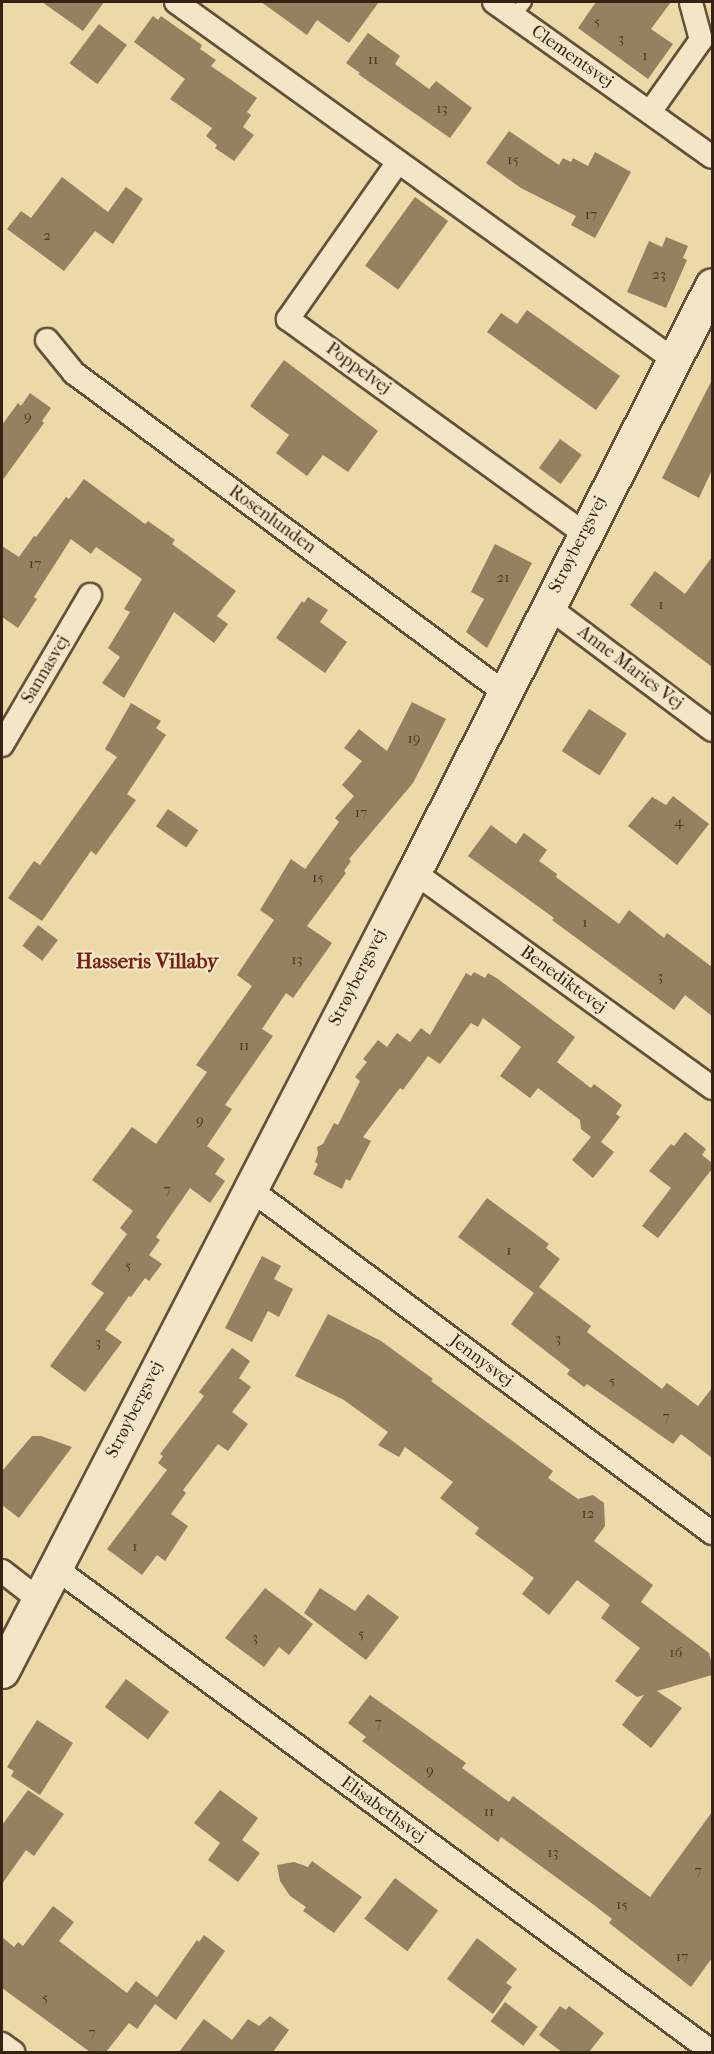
<!DOCTYPE html>
<meta charset="utf-8">
<style>
body{margin:0}
#map{position:relative;width:714px;height:2054px;overflow:hidden;background:#ebd9a7;font-family:"IM FELL French Canon",serif}
div>[style]{position:absolute}
.building>*{inset:0;background:#948160;transform-origin:0 0}
.roads{filter:drop-shadow(2px 0 #635039) drop-shadow(-2px 0 #635039) drop-shadow(0 2px #635039) drop-shadow(0 -2px #635039)}
.lane>*{height:12px;margin:-6px;padding:0 6px;transform-origin:6px;border-radius:6px;background:#f2e6c6}
.street>*{height:22px;margin:-11px;padding:0 11px;transform-origin:11px;border-radius:11px;background:#f2e6c6}
.secondary>*{height:33px;margin:-16.5px;padding:0 16.5px;transform-origin:16.5px;border-radius:16.5px;background:#f2e6c6}
span{translate:-50% -50%;white-space:nowrap;text-align:center;line-height:1.15;-webkit-text-stroke:5px #f2e6c6;paint-order:stroke}
.number-label{font-size:15px;color:#4e3a27}
.number-label span{-webkit-text-stroke-width:0}
.street-label{font-size:18px;color:#362214}
.quarter-label{font-size:21px;color:#7a1f14;font-weight:700}
.frame{position:absolute;inset:0;border:3px solid #362214;pointer-events:none}
</style>
<div id="map">
<div class="building">
<i style="clip-path:polygon(42px 2px,104px 2px,83px 31px)"></i>
<i style="clip-path:polygon(261px 2px,379px 2px,349px 43px,317px 20px,307px 35px)"></i>
<i style="clip-path:polygon(596px 2px,671px 2px,651px 29px,673px 44px,648px 79px,578px 28px)"></i>
<i style="clip-path:polygon(153px 16px,158px 20px,161px 16px,202px 45px,200px 49px,216px 60px,211px 66px,257px 98px,247px 112px,251px 115px,243px 127px,254px 135px,234px 161px,215px 148px,217px 145px,206px 136px,212px 128px,170px 99px,185px 79px,134px 42px)"></i>
<i style="left:99px;top:24px;width:35px;height:49px;rotate:37deg"></i>
<i style="clip-path:polygon(368px 33px,400px 56px,395px 64px,429px 89px,436px 81px,472px 108px,450px 138px,358px 74px,360px 73px,346px 63px)"></i>
<i style="clip-path:polygon(509px 131px,559px 165px,563px 158px,571px 162px,573px 158px,588px 166px,595px 152px,631px 172px,595px 238px,571px 225px,576px 216px,521px 188px,486px 163px)"></i>
<i style="clip-path:polygon(62px 177px,108px 212px,126px 187px,143px 199px,113px 244px,95px 231px,64px 271px,7px 229px,21px 211px,31px 218px)"></i>
<i style="left:415px;top:197px;width:41px;height:85px;rotate:36deg"></i>
<i style="clip-path:polygon(666px 237px,688px 246px,683px 258px,687px 260px,666px 308px,627px 292px,649px 241px,662px 247px)"></i>
<i style="clip-path:polygon(527px 310px,620px 376px,596px 410px,487px 332px,501px 313px,517px 324px)"></i>
<i style="clip-path:polygon(284px 360px,378px 431px,348px 472px,323px 455px,307px 476px,276px 453px,289px 435px,250px 406px)"></i>
<i style="clip-path:polygon(712px 380px,712px 470px,699px 498px,662px 478px)"></i>
<i style="clip-path:polygon(30px 393px,51px 408px,42px 421px,44px 423px,2px 481px,2px 425px,18px 403px,21px 406px)"></i>
<i style="left:560px;top:439px;width:27px;height:36px;rotate:36deg"></i>
<i style="clip-path:polygon(84px 479px,145px 524px,148px 521px,175px 540px,172px 544px,236px 591px,217px 616px,228px 624px,214px 643px,174px 612px,124px 698px,102px 683px,120px 657px,108px 648px,130px 612px,124px 609px,142px 579px,96px 547px,91px 554px,71px 539px,34px 597px,37px 599px,18px 628px,2px 617px,2px 546px,19px 557px,34px 536px,36px 537px,66px 497px,69px 499px)"></i>
<i style="clip-path:polygon(495px 544px,532px 563px,487px 648px,466px 632px,484px 599px,471px 592px)"></i>
<i style="clip-path:polygon(712px 557px,712px 667px,630px 605px,655px 571px,685px 594px)"></i>
<i style="clip-path:polygon(308px 597px,328px 610px,320px 622px,347px 642px,325px 673px,276px 638px,302px 601px,304px 603px)"></i>
<i style="clip-path:polygon(412px 702px,446px 719px,413px 783px,349px 859px,351px 861px,344px 871px,346px 873px,307px 926px,332px 943px,293px 998px,286px 993px,262px 1029px,273px 1036px,225px 1105px,232px 1109px,207px 1146px,225px 1159px,215px 1174px,225px 1181px,210px 1203px,190px 1188px,156px 1237px,160px 1240px,149px 1255px,162px 1264px,149px 1281px,145px 1278px,131px 1297px,129px 1296px,105px 1330px,122px 1342px,85px 1392px,50px 1366px,104px 1293px,91px 1284px,127px 1234px,120px 1228px,133px 1211px,92px 1180px,132px 1127px,156px 1144px,207px 1072px,196px 1065px,252px 986px,237px 975px,274px 920px,260px 910px,291px 859px,305px 869px,339px 822px,335px 818px,354px 796px,342px 785px,362px 761px,344px 748px,359px 729px,387px 751px)"></i>
<i style="clip-path:polygon(131px 703px,161px 721px,156px 728px,166px 735px,127px 794px,136px 800px,96px 855px,91px 851px,42px 921px,8px 898px,34px 861px,40px 865px,117px 757px,105px 749px)"></i>
<i style="left:589px;top:709px;width:45px;height:50px;rotate:33deg"></i>
<i style="clip-path:polygon(673px 796px,709px 824px,677px 865px,628px 826px,652px 797px,666px 805px)"></i>
<i style="left:168px;top:809px;width:37px;height:21px;rotate:35deg"></i>
<i style="clip-path:polygon(491px 825px,516px 844px,524px 833px,547px 850px,539px 861px,557px 874px,556px 877px,619px 924px,629px 910px,664px 938px,667px 933px,712px 967px,712px 1016px,685px 995px,674px 1010px,552px 920px,554px 918px,468px 856px)"></i>
<i style="left:38px;top:925px;width:25px;height:26px;rotate:37deg"></i>
<i style="clip-path:polygon(474px 972px,485px 978px,488px 973px,498px 979px,575px 1037px,557px 1062px,591px 1088px,594px 1084px,622px 1105px,616px 1114px,620px 1117px,601px 1142px,614px 1152px,593px 1178px,572px 1160px,591px 1137px,581px 1129px,580px 1120px,538px 1088px,530px 1098px,500px 1076px,521px 1047px,483px 1018px,478px 1027px,471px 1023px,440px 1064px,428px 1056px,403px 1090px,400px 1088px,363px 1137px,371px 1141px,350px 1181px,346px 1179px,342px 1189px,313px 1174px,318px 1164px,315px 1162px,318px 1154px,317px 1147px,323px 1144px,334px 1123px,338px 1125px,360px 1081px,355px 1077px,367px 1062px,363px 1059px,378px 1040px,387px 1047px,397px 1033px,410px 1042px,421px 1028px,430px 1035px,466px 973px,471px 976px)"></i>
<i style="clip-path:polygon(685px 1132px,706px 1149px,702px 1155px,712px 1163px,712px 1169px,658px 1238px,642px 1226px,671px 1188px,649px 1171px,671px 1144px,674px 1146px)"></i>
<i style="clip-path:polygon(487px 1198px,549px 1244px,546px 1248px,560px 1259px,539px 1287px,591px 1326px,587px 1332px,662px 1389px,667px 1383px,698px 1406px,712px 1388px,712px 1458px,681px 1434px,673px 1444px,587px 1384px,584px 1387px,567px 1374px,570px 1370px,511px 1324px,534px 1293px,458px 1237px)"></i>
<i style="clip-path:polygon(262px 1256px,281px 1266px,274px 1279px,293px 1289px,279px 1317px,268px 1311px,252px 1342px,225px 1328px)"></i>
<i style="clip-path:polygon(328px 1314px,381px 1341px,433px 1379px,431px 1381px,553px 1471px,548px 1478px,578px 1499px,593px 1495px,604px 1503px,605px 1526px,594px 1541px,653px 1585px,641px 1602px,709px 1653px,712px 1665px,712px 1675px,657px 1691px,682px 1708px,651px 1748px,622px 1725px,644px 1695px,637px 1697px,615px 1681px,640px 1648px,601px 1618px,610px 1605px,577px 1580px,549px 1615px,522px 1594px,534px 1578px,475px 1534px,479px 1528px,440px 1498px,453px 1482px,405px 1447px,399px 1457px,378px 1445px,388px 1432px,344px 1400px,295px 1376px)"></i>
<i style="clip-path:polygon(232px 1348px,250px 1361px,239px 1378px,251px 1387px,232px 1412px,248px 1424px,228px 1451px,218px 1444px,183px 1490px,186px 1493px,171px 1514px,188px 1526px,165px 1561px,157px 1555px,142px 1575px,107px 1549px,167px 1470px,158px 1463px,163px 1456px,160px 1454px,204px 1396px,199px 1392px)"></i>
<i style="clip-path:polygon(32px 1436px,41px 1436px,72px 1447px,19px 1518px,2px 1505px,2px 1471px)"></i>
<i style="clip-path:polygon(265px 1588px,313px 1624px,289px 1655px,279px 1647px,264px 1667px,225px 1638px)"></i>
<i style="clip-path:polygon(320px 1588px,355px 1611px,368px 1594px,399px 1617px,366px 1660px,304px 1613px)"></i>
<i style="left:126px;top:1679px;width:54px;height:35px;rotate:37deg"></i>
<i style="clip-path:polygon(370px 1695px,466px 1763px,462px 1768px,509px 1802px,513px 1796px,650px 1897px,712px 1812px,712px 1958px,691px 1987px,609px 1923px,612px 1919px,594px 1905px,501px 1837px,498px 1842px,362px 1741px,366px 1737px,348px 1723px)"></i>
<i style="clip-path:polygon(37px 1720px,73px 1743px,40px 1795px,11px 1776px,14px 1771px,7px 1767px)"></i>
<i style="clip-path:polygon(28px 1790px,64px 1814px,34px 1856px,26px 1850px,2px 1884px,2px 1825px)"></i>
<i style="clip-path:polygon(220px 1790px,258px 1818px,242px 1840px,260px 1853px,238px 1882px,208px 1860px,220px 1843px,194px 1823px)"></i>
<i style="clip-path:polygon(312px 1861px,362px 1897px,334px 1933px,303px 1911px,306px 1907px,290px 1896px,280px 1881px,277px 1865px,294px 1862px,308px 1867px)"></i>
<i style="left:395px;top:1878px;width:54px;height:51px;rotate:37deg"></i>
<i style="clip-path:polygon(53px 1906px,74px 1922px,59px 1941px,127px 1993px,136px 1981px,157px 1997px,197px 1940px,199px 1942px,204px 1935px,225px 1951px,176px 2020px,155px 2004px,137px 2029px,129px 2023px,106px 2052px,90px 2052px,2px 1988px,2px 1937px,14px 1947px,18px 1942px,23px 1946px)"></i>
<i style="clip-path:polygon(477px 1938px,517px 1969px,506px 1983px,512px 1987px,493px 2014px,447px 1979px)"></i>
<i style="left:505px;top:2002px;width:41px;height:24px;rotate:37deg"></i>
<i style="clip-path:polygon(560px 2006px,566px 2010px,569px 2006px,604px 2033px,589px 2052px,562px 2052px,539px 2035px)"></i>
<i style="clip-path:polygon(270px 2016px,289px 2030px,273px 2052px,179px 2052px,204px 2019px,232px 2040px,248px 2019px,259px 2026px)"></i>
</div>
<div class="roads">
<div class="lane">
<i style="left:514px;top:16px;width:18px;rotate:-52deg"></i>
</div>
<div class="street">
<i style="left:176px;top:2px;width:613px;rotate:35.71deg"></i>
<i style="left:494px;top:2px;width:267px;rotate:35.4deg"></i>
<i style="left:650px;top:112px;width:88px;rotate:-54.7deg"></i>
<i style="left:701px;top:40px;width:39px;rotate:-105deg"></i>
<i style="left:398px;top:162px;width:192px;rotate:125deg"></i>
<i style="left:288px;top:319px;width:365px;rotate:35.9deg"></i>
<i style="left:47px;top:340px;width:43px;rotate:50.7deg"></i>
<i style="left:74px;top:373px;width:537px;rotate:36.59deg"></i>
<i style="left:547px;top:606px;width:206px;rotate:36.9deg"></i>
<i style="left:2px;top:745px;width:174px;rotate:-59.6deg"></i>
<i style="left:414px;top:872px;width:368px;rotate:35.9deg"></i>
<i style="left:250px;top:1189px;width:576px;rotate:36.67deg"></i>
<i style="left:54px;top:1567px;width:817px;rotate:36.39deg"></i>
<i style="left:2px;top:1571px;width:46px;rotate:37.9deg"></i>
<i style="left:2px;top:2044px;width:14px;rotate:36deg"></i>
</div>
<div class="secondary">
<i style="left:2px;top:1671px;width:899px;rotate:-62.72deg"></i>
<i style="left:414px;top:872px;width:658px;rotate:-63.08deg"></i>
</div>
</div>
<div class="number-label">
<span style="left:597px;top:22px">5</span>
<span style="left:621px;top:39px">3</span>
<span style="left:645px;top:56px">1</span>
<span style="left:373px;top:60px">11</span>
<span style="left:442px;top:109px">13</span>
<span style="left:513px;top:160px">15</span>
<span style="left:591px;top:215px">17</span>
<span style="left:47px;top:236px">2</span>
<span style="left:659px;top:275px">23</span>
<span style="left:28px;top:417px">9</span>
<span style="left:35px;top:564px">17</span>
<span style="left:503px;top:578px">21</span>
<span style="left:661px;top:605px">1</span>
<span style="left:414px;top:739px">19</span>
<span style="left:361px;top:813px">17</span>
<span style="left:679px;top:822px">4</span>
<span style="left:318px;top:878px">15</span>
<span style="left:585px;top:923px">1</span>
<span style="left:297px;top:960px">13</span>
<span style="left:660px;top:977px">3</span>
<span style="left:244px;top:1046px">11</span>
<span style="left:200px;top:1121px">9</span>
<span style="left:167px;top:1190px">7</span>
<span style="left:509px;top:1251px">1</span>
<span style="left:128px;top:1266px">5</span>
<span style="left:558px;top:1339px">3</span>
<span style="left:98px;top:1343px">3</span>
<span style="left:612px;top:1381px">5</span>
<span style="left:666px;top:1417px">7</span>
<span style="left:588px;top:1514px">12</span>
<span style="left:135px;top:1547px">1</span>
<span style="left:361px;top:1634px">5</span>
<span style="left:255px;top:1638px">3</span>
<span style="left:676px;top:1653px">16</span>
<span style="left:378px;top:1723px">7</span>
<span style="left:430px;top:1771px">9</span>
<span style="left:489px;top:1812px">11</span>
<span style="left:553px;top:1853px">13</span>
<span style="left:698px;top:1871px">7</span>
<span style="left:622px;top:1905px">15</span>
<span style="left:682px;top:1957px">17</span>
<span style="left:45px;top:1998px">5</span>
<span style="left:92px;top:2033px">7</span>
</div>
<div class="street-label">
<span style="left:572px;top:57px;rotate:35deg">Clementsvej</span>
<span style="left:358px;top:369px;rotate:36deg">Poppelvej</span>
<span style="left:272px;top:520px;rotate:36deg">Rosenlunden</span>
<span style="left:578px;top:545px;rotate:-63deg">Strøybergsvej</span>
<span style="left:630px;top:668px;rotate:37deg">Anne Maries Vej</span>
<span style="left:46px;top:670px;rotate:-59deg">Sannasvej</span>
<span style="left:358px;top:978px;rotate:-63deg">Strøybergsvej</span>
<span style="left:563px;top:980px;rotate:36deg">Benediktevej</span>
<span style="left:481px;top:1361px;rotate:37deg">Jennysvej</span>
<span style="left:135px;top:1410px;rotate:-63deg">Strøybergsvej</span>
<span style="left:383px;top:1810px;rotate:36deg">Elisabethsvej</span>
</div>
<div class="quarter-label">
<span style="left:147px;top:961px">Hasseris Villaby</span>
</div>
<div class="frame"></div>
</div>
